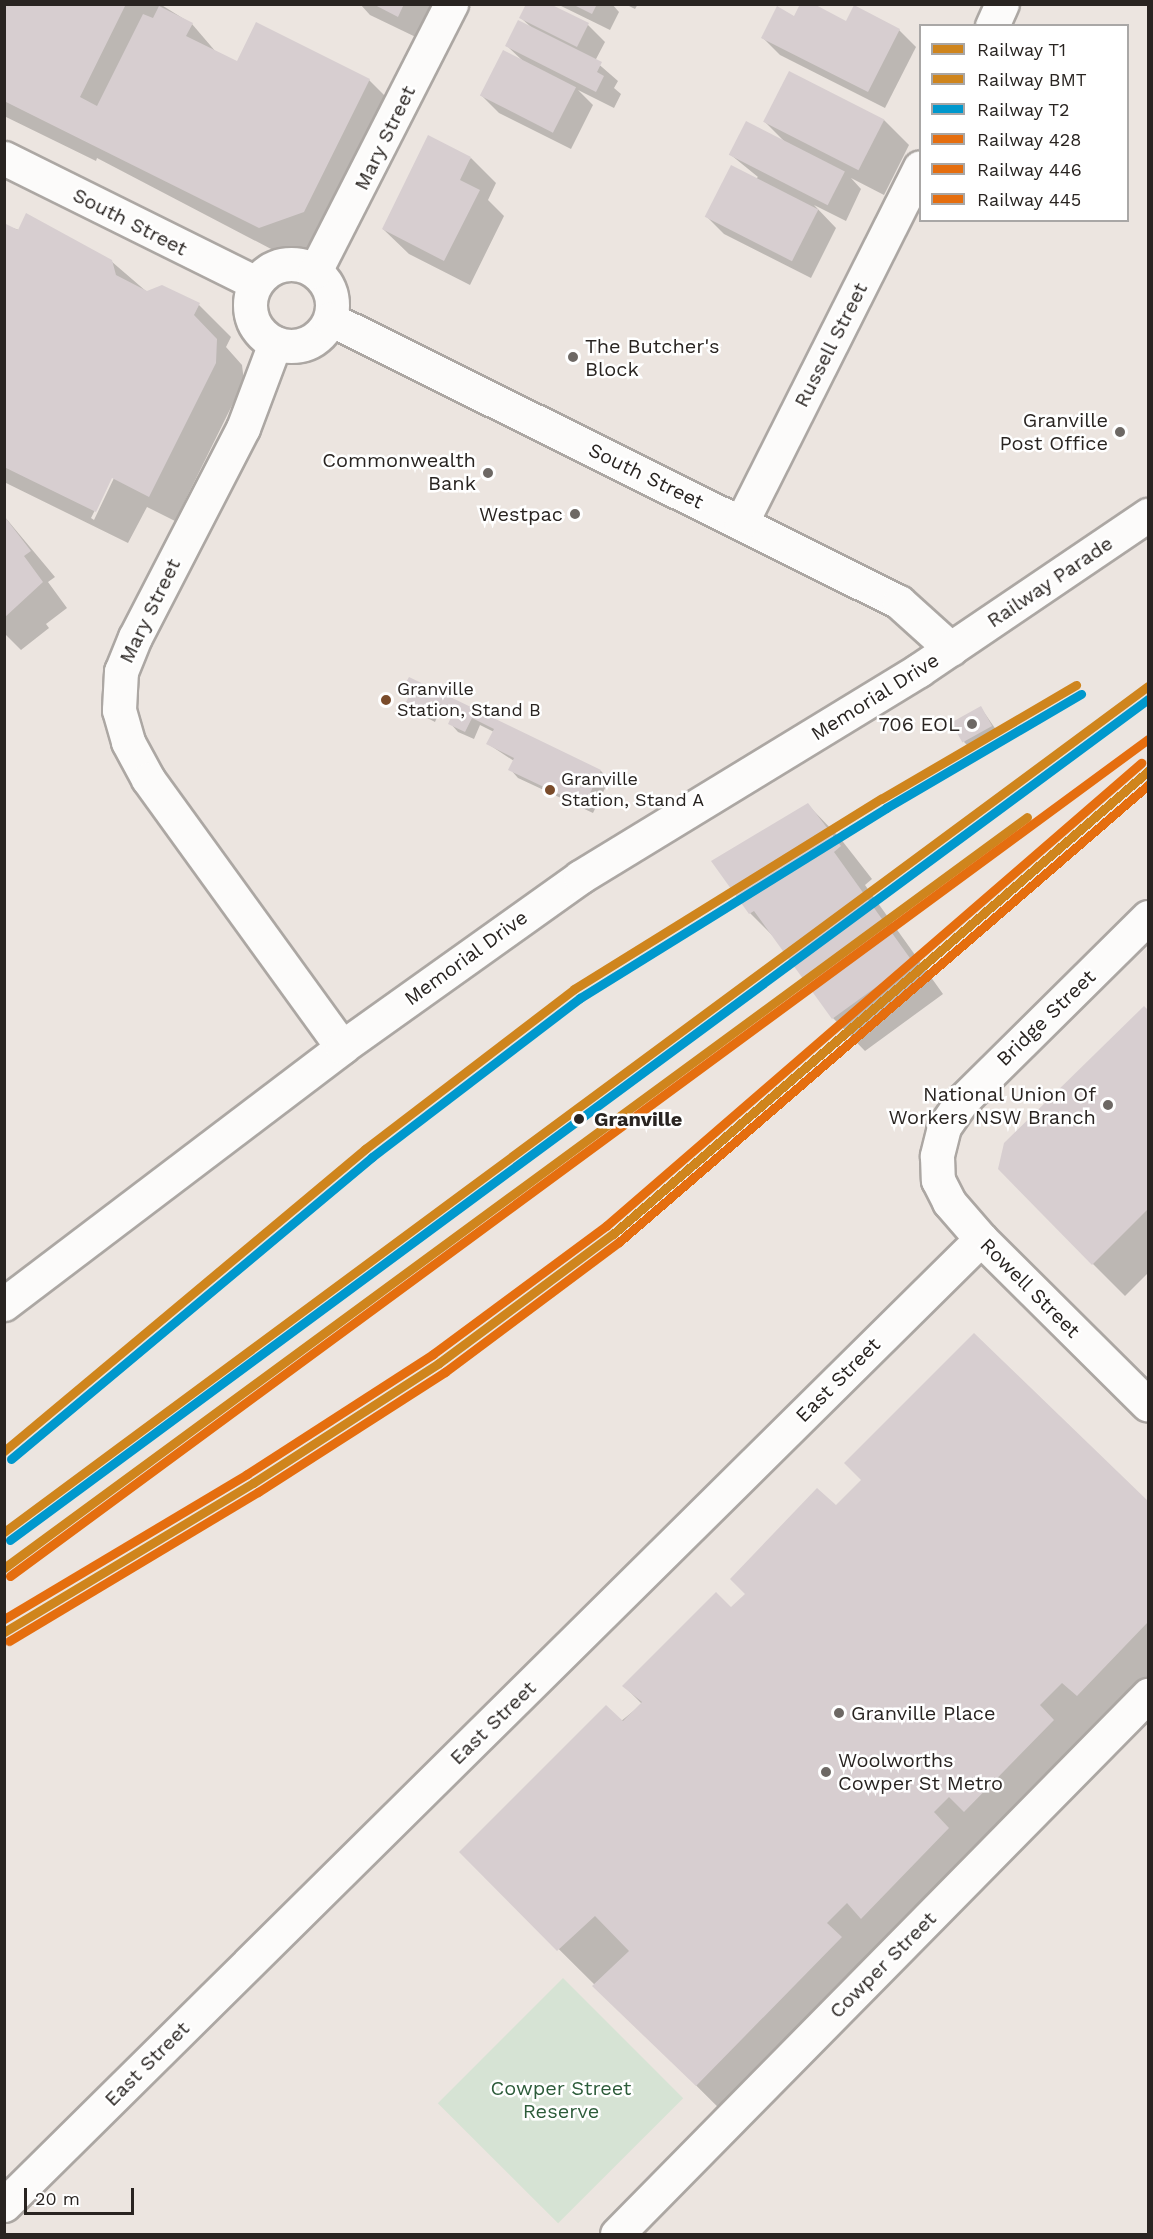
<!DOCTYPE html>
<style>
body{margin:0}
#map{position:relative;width:1153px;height:2239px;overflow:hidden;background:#ece5e0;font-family:"Work Sans",sans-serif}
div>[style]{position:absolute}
.green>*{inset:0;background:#d6e3d4;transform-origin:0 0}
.shadow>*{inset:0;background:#0003}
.building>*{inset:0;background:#d7ced0;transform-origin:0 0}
.roads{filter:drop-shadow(2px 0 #aca7a3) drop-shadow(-2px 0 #aca7a3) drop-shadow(0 2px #aca7a3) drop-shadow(0 -2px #aca7a3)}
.street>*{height:33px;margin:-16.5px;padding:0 16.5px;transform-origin:16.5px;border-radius:16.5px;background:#fcfbfa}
.street>.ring{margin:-16.5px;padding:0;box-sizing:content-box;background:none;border:33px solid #fcfbfa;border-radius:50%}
.secondary>*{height:33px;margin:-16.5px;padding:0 16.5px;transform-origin:16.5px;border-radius:16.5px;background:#fcfbfa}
.rail-1>*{height:9px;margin:-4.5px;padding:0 4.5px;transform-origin:4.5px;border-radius:4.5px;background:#cf851d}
.rail-2>*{height:9px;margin:-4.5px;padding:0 4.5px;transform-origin:4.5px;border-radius:4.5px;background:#cf851d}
.rail-3>*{height:9px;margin:-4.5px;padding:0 4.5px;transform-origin:4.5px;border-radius:4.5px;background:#0098cd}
.rail-4>*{height:9px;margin:-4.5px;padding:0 4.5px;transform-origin:4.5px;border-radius:4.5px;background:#e56e0f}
.rail-5>*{height:9px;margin:-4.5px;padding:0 4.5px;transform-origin:4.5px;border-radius:4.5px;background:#e56e0f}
.rail-6>*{height:9px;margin:-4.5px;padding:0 4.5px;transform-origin:4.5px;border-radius:4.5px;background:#e56e0f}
.dots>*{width:16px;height:16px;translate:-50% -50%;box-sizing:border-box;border:3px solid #fff;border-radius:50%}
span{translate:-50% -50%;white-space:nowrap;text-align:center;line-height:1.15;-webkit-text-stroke:5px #fff;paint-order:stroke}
.bus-label{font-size:18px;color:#292421}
.left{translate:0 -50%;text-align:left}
.street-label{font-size:20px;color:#292421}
.poi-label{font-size:20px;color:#292421}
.right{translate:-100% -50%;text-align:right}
.stop-label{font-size:20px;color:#292421;font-weight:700}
.park-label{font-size:20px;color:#2d5c3a}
.frame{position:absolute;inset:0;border:6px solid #292421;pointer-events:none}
.legend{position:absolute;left:919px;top:24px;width:210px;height:198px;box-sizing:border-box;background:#fff;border:2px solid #a9a7a6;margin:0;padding:8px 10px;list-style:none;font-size:18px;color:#292421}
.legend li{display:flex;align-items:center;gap:12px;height:30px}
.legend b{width:30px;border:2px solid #a9a7a6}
.scale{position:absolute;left:24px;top:2188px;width:110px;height:27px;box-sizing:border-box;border:3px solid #292421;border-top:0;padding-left:8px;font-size:18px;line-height:21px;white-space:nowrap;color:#292421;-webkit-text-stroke:4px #fff;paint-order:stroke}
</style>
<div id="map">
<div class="green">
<i style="left:563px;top:1978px;width:170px;height:177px;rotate:45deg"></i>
</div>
<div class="shadow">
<i style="clip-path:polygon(4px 4px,160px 4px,192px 24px,216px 52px,236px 62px,369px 80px,402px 113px,336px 244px,292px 260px,97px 158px,96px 161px,4px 116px)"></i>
<i style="clip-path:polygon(360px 4px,442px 4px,424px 41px,370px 15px)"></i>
<i style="clip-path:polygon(557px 4px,612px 4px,619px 12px,610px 30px)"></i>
<i style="clip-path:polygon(625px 4px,638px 4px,635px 9px)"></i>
<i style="clip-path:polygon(521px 18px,588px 25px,605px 42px,595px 61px,618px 81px,614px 88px,621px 94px,614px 108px,578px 90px,593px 105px,571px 149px,499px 113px,482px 96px,522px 60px,507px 46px,532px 28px)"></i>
<i style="clip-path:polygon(846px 23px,899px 30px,916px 47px,885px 108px,780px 55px,763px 38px)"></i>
<i style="clip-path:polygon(884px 120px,909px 145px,884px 195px,851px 178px,861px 189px,846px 221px,814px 205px,836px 228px,811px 278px,724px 234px,707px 217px,758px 177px,731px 155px,785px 142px,765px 122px)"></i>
<i style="clip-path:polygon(471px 158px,496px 183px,488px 200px,504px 216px,470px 285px,409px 254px,383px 229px)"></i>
<i style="clip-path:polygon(evenodd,4px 225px,111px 261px,147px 292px,199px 305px,231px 337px,226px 347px,242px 365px,244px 381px,175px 521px,147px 507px,128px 543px,4px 482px,4px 225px,112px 476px,114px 478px,94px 520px,91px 518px,112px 476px)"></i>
<i style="clip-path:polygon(4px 516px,55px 577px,48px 582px,67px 608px,46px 624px,49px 628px,21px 650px,4px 633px)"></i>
<i style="clip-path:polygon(410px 679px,601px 771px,609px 780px,593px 813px,518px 778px,510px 769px,514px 761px,488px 744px,494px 732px,480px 725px,474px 739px,458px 732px,450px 723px,454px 714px,441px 708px,435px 722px,416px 712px,407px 704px,413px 693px,406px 686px)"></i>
<i style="clip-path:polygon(981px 708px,999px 734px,972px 750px,964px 742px)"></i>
<i style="clip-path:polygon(808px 805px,840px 838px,872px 879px,865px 885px,943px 994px,865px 1051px,833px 1018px,777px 940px,750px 913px)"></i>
<i style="clip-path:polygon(1144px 1008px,1148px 1012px,1148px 1273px,1125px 1296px,1093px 1264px)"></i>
<i style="clip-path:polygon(974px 1335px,1148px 1503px,1148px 1710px,740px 2129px,461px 1852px,642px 1704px,624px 1686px,731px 1609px,863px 1480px)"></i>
</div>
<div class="building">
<i style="clip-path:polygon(4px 4px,126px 4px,80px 97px,97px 106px,143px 14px,153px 18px,159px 6px,193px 23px,186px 36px,237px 61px,256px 22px,370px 79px,304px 212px,259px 228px,4px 101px)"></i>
<i style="clip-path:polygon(373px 4px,404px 4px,398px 17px)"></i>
<i style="clip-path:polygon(526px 4px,550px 4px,589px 23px,577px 47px,519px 18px)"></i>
<i style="clip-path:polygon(572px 4px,597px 4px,592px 14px)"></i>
<i style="clip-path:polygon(800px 4px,814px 4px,846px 21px,854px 5px,900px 29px,868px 92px,761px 38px,777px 6px,794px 16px)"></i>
<i style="clip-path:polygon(518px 20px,602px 62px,597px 72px,604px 76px,596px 92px,505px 46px)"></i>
<i style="left:503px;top:50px;width:82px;height:51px;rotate:27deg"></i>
<i style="left:789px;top:71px;width:107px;height:57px;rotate:27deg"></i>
<i style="left:746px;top:121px;width:111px;height:38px;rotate:27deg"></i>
<i style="clip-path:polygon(428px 135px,471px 157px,460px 180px,480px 190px,444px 261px,382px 229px)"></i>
<i style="left:731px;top:165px;width:98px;height:58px;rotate:27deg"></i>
<i style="clip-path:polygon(26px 213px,112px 260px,116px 275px,147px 291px,162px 285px,200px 303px,194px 315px,217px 339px,216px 363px,149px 497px,112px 478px,96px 512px,4px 467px,4px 223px,18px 230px)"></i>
<i style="clip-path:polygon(4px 516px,31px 551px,24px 556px,43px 582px,4px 618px)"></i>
<i style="clip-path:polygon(409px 677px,601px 770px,584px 806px,508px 770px,514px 758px,486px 744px,494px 729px,472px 718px,465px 732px,448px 724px,454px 711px,433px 701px,427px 714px,405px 704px,412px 690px,404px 686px)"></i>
<i style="left:981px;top:706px;width:23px;height:34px;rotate:61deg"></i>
<i style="clip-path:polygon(808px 803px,841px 846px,834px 852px,912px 961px,832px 1019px,754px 911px,749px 914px,711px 861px)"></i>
<i style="clip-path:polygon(1144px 1006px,1148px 1010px,1148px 1209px,1092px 1265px,998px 1169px,1004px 1143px)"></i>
<i style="clip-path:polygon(974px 1333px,1148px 1501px,1148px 1622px,1077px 1696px,1062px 1683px,1040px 1705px,1054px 1720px,964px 1812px,949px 1797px,934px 1812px,949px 1828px,861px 1919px,847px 1903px,827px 1923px,842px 1937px,696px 2086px,592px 1986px,629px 1951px,595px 1916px,557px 1951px,459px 1852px,606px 1705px,623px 1721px,642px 1702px,622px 1686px,716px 1592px,731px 1607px,745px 1594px,730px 1579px,817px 1488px,836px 1505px,861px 1480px,844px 1463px)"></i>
</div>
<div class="roads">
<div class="street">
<i style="left:992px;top:26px;width:24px;rotate:-66deg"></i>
<i style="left:4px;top:158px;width:281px;rotate:26.4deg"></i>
<i class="ring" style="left:250px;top:264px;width:49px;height:49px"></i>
<i style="left:315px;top:271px;width:300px;rotate:-63deg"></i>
<i style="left:330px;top:319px;width:635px;rotate:26.44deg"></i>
<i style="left:899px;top:602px;width:70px;rotate:42.1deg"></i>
<i style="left:275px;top:343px;width:91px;rotate:110.6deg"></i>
<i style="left:243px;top:428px;width:235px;rotate:117.3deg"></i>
<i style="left:135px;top:637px;width:37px;rotate:112deg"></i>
<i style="left:121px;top:671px;width:39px;rotate:93deg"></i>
<i style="left:119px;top:710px;width:33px;rotate:74deg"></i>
<i style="left:128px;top:742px;width:42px;rotate:61.6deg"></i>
<i style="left:148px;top:779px;width:331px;rotate:54.1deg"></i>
<i style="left:741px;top:523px;width:398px;rotate:-63.3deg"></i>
<i style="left:1148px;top:917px;width:262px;rotate:135.3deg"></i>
<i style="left:962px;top:1101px;width:32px;rotate:125deg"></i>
<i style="left:944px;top:1127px;width:30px;rotate:104deg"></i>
<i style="left:937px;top:1156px;width:24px;rotate:88deg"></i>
<i style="left:938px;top:1180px;width:25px;rotate:63deg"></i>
<i style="left:949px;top:1202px;width:49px;rotate:49.1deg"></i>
<i style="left:981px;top:1239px;width:235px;rotate:44.8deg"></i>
<i style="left:4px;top:2205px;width:1374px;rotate:-44.68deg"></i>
<i style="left:617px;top:2234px;width:757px;rotate:-45.43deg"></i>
</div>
<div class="secondary">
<i style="left:4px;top:1304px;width:425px;rotate:-37.2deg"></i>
<i style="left:342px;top:1047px;width:292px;rotate:-35.5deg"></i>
<i style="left:580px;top:877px;width:397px;rotate:-31.4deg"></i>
<i style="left:919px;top:670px;width:277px;rotate:-34.1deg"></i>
</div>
</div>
<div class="rail-1">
<i style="left:4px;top:1451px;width:471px;rotate:-39.9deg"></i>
<i style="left:365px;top:1149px;width:263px;rotate:-37.4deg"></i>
<i style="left:574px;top:989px;width:361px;rotate:-31.8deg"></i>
<i style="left:881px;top:799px;width:226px;rotate:-30.3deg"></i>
<i style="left:4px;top:1532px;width:1423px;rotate:-36.48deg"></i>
</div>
<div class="rail-2">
<i style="left:4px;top:1568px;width:1269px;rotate:-36.28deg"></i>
<i style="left:4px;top:1632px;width:290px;rotate:-30.9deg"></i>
<i style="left:253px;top:1483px;width:221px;rotate:-32.8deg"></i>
<i style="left:439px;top:1363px;width:217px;rotate:-36.6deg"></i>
<i style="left:613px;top:1234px;width:708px;rotate:-40.87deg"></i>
</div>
<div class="rail-3">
<i style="left:11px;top:1459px;width:471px;rotate:-39.9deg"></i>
<i style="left:372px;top:1157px;width:262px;rotate:-37.4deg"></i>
<i style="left:580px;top:998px;width:360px;rotate:-31.8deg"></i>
<i style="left:886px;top:808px;width:226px;rotate:-30.3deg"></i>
<i style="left:10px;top:1540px;width:1415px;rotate:-36.46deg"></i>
</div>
<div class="rail-4">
<i style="left:9px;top:1641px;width:290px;rotate:-30.9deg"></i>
<i style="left:258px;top:1492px;width:222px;rotate:-32.7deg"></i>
<i style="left:445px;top:1372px;width:217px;rotate:-36.8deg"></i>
<i style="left:619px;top:1242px;width:699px;rotate:-40.82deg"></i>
</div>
<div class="rail-5">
<i style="left:4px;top:1619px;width:283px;rotate:-30.8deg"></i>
<i style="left:247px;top:1474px;width:221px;rotate:-32.8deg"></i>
<i style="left:433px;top:1354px;width:215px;rotate:-36.5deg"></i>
<i style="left:606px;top:1226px;width:708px;rotate:-40.87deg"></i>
</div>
<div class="rail-6">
<i style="left:10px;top:1576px;width:1413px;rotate:-36.33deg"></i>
</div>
<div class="dots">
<i style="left:573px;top:357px;background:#6d6864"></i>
<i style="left:1120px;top:432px;background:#6d6864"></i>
<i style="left:488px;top:473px;background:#6d6864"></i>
<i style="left:575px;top:514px;background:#6d6864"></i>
<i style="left:386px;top:700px;background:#7a4b2a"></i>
<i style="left:972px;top:724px;background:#6d6864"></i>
<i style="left:550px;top:790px;background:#7a4b2a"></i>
<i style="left:1108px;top:1105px;background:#6d6864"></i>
<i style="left:579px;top:1119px;background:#292421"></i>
<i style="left:839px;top:1713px;background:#6d6864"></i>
<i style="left:826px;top:1772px;background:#6d6864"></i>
</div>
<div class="bus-label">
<span class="left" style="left:397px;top:700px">Granville<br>Station, Stand B</span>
<span class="left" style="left:561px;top:790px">Granville<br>Station, Stand A</span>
</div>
<div class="street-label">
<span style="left:385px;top:138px;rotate:-64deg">Mary Street</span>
<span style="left:130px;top:222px;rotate:27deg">South Street</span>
<span style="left:831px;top:345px;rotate:-63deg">Russell Street</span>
<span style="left:646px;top:476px;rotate:26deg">South Street</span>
<span style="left:1050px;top:582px;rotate:-34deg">Railway Parade</span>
<span style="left:150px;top:611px;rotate:-64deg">Mary Street</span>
<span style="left:875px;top:697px;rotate:-32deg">Memorial Drive</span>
<span style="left:466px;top:958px;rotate:-36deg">Memorial Drive</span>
<span style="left:1046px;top:1018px;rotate:-44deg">Bridge Street</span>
<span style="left:1030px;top:1288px;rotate:45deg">Rowell Street</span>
<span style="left:838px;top:1380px;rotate:-45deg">East Street</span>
<span style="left:493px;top:1723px;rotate:-44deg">East Street</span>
<span style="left:883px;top:1965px;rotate:-45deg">Cowper Street</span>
<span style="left:147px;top:2064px;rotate:-45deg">East Street</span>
</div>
<div class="poi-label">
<span class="left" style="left:585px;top:358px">The Butcher's<br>Block</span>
<span class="right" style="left:1108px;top:432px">Granville<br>Post Office</span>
<span class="right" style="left:476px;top:472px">Commonwealth<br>Bank</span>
<span class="right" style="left:563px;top:514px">Westpac</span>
<span class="right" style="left:960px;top:724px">706 EOL</span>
<span class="right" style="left:1096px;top:1106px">National Union Of<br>Workers NSW Branch</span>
<span class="left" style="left:851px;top:1713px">Granville Place</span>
<span class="left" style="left:838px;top:1772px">Woolworths<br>Cowper St Metro</span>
</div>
<div class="stop-label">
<span class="left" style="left:594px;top:1119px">Granville</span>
</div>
<div class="park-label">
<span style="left:561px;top:2100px">Cowper Street<br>Reserve</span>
</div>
<div class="frame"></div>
<ul class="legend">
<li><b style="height:8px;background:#cf851d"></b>Railway T1</li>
<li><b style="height:8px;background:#cf851d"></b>Railway BMT</li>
<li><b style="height:8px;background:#0098cd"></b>Railway T2</li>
<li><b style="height:8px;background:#e56e0f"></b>Railway 428</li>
<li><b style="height:8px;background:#e56e0f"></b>Railway 446</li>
<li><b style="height:8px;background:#e56e0f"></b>Railway 445</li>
</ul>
<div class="scale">20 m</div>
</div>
